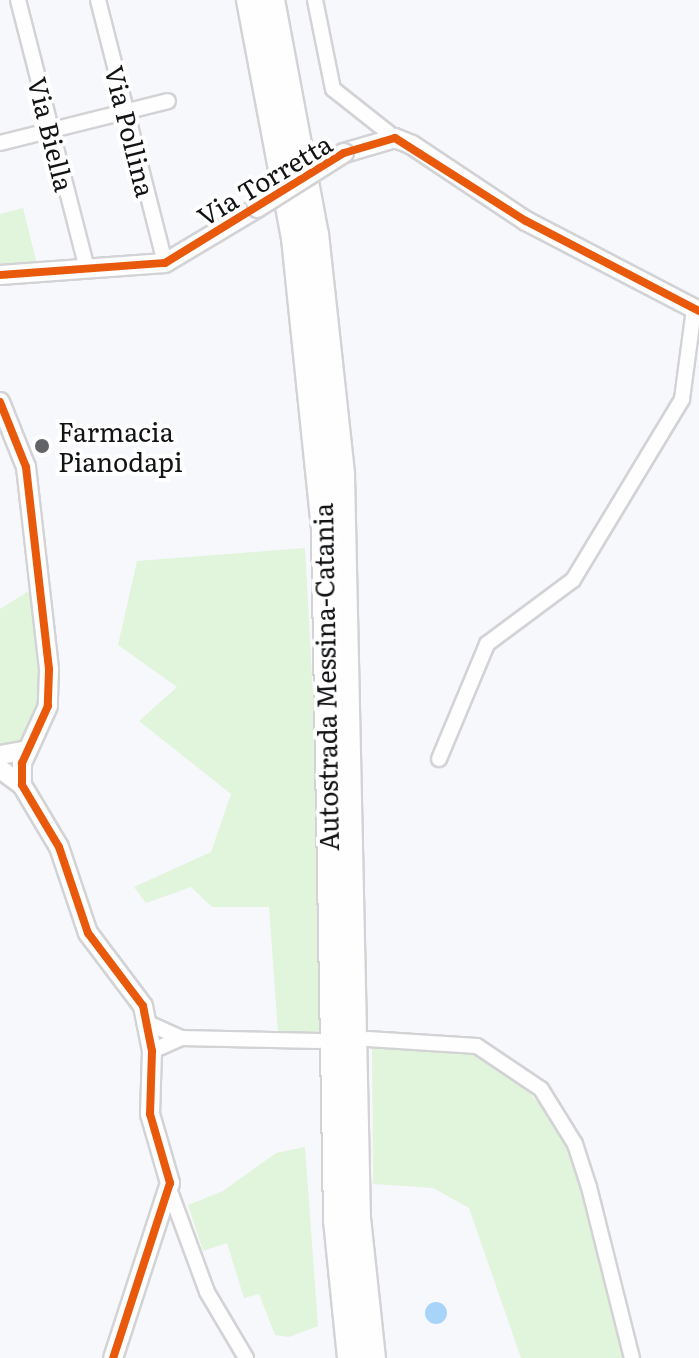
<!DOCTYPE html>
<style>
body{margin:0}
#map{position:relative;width:699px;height:1358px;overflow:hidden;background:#f7f8fc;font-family:Literata,serif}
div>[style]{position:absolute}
.green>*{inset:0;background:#e1f4dc}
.water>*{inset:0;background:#a9d4fa}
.round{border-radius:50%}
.roads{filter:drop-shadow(2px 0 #d3d3d6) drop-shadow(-2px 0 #d3d3d6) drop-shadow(0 2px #d3d3d6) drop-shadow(0 -2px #d3d3d6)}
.minor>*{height:14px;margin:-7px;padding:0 7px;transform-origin:7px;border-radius:7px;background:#fefeff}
.tertiary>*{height:18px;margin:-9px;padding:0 9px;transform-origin:9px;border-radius:9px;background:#fefeff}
.motorway>*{height:24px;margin:-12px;padding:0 12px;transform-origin:12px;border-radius:12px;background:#fefeff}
.bridges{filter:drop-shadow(2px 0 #d3d3d6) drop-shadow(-2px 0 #d3d3d6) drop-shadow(0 2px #d3d3d6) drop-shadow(0 -2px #d3d3d6)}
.tertiary-bridge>*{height:18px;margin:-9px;padding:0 9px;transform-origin:9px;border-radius:9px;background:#fefeff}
.cycleway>*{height:8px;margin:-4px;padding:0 4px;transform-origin:4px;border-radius:4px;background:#e8590c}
.dots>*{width:22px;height:22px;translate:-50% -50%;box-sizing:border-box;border:4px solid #fff;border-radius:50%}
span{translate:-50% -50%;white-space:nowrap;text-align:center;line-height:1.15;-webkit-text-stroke:8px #fff;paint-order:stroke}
.street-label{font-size:26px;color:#121315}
.poi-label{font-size:26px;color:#121315}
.left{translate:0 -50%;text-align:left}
</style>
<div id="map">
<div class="green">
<i style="clip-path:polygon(23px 208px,37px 264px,0 268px,0 214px)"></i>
<i style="clip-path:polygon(305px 548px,322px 862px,320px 1033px,278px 1032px,269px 907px,212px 907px,191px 887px,146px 903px,134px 887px,211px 852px,231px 794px,139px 721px,177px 687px,118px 645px,137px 561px)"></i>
<i style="clip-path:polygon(35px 587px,44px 657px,40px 713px,21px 745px,0 750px,0 609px)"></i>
<i style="clip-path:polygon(424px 1045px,483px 1055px,508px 1070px,559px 1125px,604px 1257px,624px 1358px,521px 1358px,469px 1208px,433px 1188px,373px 1184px,372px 1046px)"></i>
<i style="clip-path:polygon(305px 1147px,318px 1326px,289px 1337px,275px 1335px,259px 1294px,244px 1298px,227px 1243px,203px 1251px,188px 1205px,223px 1191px,276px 1153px)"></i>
</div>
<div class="water">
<i class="round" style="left:425px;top:1302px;width:22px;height:22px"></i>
</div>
<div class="roads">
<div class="minor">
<i style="left:18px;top:0;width:278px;rotate:75.6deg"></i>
<i style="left:98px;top:0;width:271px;rotate:75.7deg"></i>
<i style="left:315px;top:0;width:91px;rotate:78.6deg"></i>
<i style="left:333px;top:89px;width:79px;rotate:38.3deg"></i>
<i style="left:0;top:143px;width:173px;rotate:-14deg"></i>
<i style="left:439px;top:759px;width:125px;rotate:-67.3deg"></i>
<i style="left:487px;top:644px;width:107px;rotate:-36.7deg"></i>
<i style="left:573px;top:580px;width:211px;rotate:-58.9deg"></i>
<i style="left:682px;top:399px;width:91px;rotate:-82.4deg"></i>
<i style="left:150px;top:1024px;width:34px;rotate:24deg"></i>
<i style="left:368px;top:1039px;width:109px;rotate:3.7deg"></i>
<i style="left:477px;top:1046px;width:77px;rotate:33.9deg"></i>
<i style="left:541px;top:1089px;width:65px;rotate:58.3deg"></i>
<i style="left:575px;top:1144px;width:45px;rotate:72deg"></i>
<i style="left:589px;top:1187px;width:176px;rotate:75.9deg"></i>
<i style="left:152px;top:1051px;width:32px;rotate:-24deg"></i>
<i style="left:181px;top:1038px;width:138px;rotate:1.2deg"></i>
<i style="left:171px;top:1194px;width:104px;rotate:69.8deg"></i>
<i style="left:207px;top:1292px;width:77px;rotate:59.4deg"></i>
</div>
<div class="tertiary">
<i style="left:344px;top:153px;width:53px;rotate:-16.4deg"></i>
<i style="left:395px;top:138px;width:18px;rotate:22deg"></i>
<i style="left:412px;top:145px;width:137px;rotate:33.7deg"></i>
<i style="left:526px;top:221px;width:195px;rotate:27.5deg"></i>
<i style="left:0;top:275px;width:165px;rotate:-4.2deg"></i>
<i style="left:165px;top:263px;width:107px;rotate:-30.9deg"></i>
<i style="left:0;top:402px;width:70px;rotate:68.2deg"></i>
<i style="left:26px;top:467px;width:204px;rotate:83.5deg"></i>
<i style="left:49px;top:670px;width:36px;rotate:92deg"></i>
<i style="left:48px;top:706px;width:63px;rotate:114.5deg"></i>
<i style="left:22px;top:763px;width:22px;rotate:90deg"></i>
<i style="left:22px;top:785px;width:72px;rotate:59.2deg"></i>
<i style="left:59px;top:847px;width:91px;rotate:71.4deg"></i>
<i style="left:88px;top:933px;width:91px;rotate:53deg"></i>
<i style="left:143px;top:1006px;width:46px;rotate:78.7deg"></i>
<i style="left:152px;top:1051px;width:63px;rotate:91.8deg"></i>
<i style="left:150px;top:1114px;width:72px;rotate:73.8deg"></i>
<i style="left:170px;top:1183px;width:184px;rotate:108deg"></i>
<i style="left:0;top:755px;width:28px;rotate:-10deg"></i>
<i style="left:0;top:769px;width:27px;rotate:36deg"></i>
</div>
<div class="motorway">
<i style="left:249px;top:0;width:242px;rotate:79.3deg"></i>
<i style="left:294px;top:238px;width:294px;rotate:84.1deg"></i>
<i style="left:324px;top:530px;width:690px;rotate:89deg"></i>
<i style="left:336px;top:1220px;width:139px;rotate:84.2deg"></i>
<i style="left:272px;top:0;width:238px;rotate:79.4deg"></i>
<i style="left:316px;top:234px;width:242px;rotate:83.8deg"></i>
<i style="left:342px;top:475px;width:743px;rotate:88.77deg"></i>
<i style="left:358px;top:1218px;width:141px;rotate:83.9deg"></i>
</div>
</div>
<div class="bridges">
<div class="tertiary-bridge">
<i style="left:257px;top:208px;width:103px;rotate:-32.3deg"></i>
</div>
</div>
<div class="cycleway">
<i style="left:0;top:275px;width:165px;rotate:-4.2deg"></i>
<i style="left:165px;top:263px;width:210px;rotate:-31.6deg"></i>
<i style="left:344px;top:153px;width:53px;rotate:-16.4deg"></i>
<i style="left:395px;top:138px;width:155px;rotate:32.4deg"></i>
<i style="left:526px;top:221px;width:195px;rotate:27.5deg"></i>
<i style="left:0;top:402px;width:70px;rotate:68.2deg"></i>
<i style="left:26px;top:467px;width:204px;rotate:83.5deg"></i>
<i style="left:49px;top:670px;width:36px;rotate:92deg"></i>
<i style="left:48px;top:706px;width:63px;rotate:114.5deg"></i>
<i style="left:22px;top:763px;width:22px;rotate:90deg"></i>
<i style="left:22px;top:785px;width:72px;rotate:59.2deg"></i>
<i style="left:59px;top:847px;width:91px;rotate:71.4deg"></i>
<i style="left:88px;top:933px;width:91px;rotate:53deg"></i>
<i style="left:143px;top:1006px;width:46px;rotate:78.7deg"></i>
<i style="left:152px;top:1051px;width:63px;rotate:91.8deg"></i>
<i style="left:150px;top:1114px;width:72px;rotate:73.8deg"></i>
<i style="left:170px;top:1183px;width:184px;rotate:108deg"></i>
</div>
<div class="dots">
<i style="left:42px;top:446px;background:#626366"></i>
</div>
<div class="street-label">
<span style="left:131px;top:131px;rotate:76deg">Via Pollina</span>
<span style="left:52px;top:134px;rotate:76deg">Via Biella</span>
<span style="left:264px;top:179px;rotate:-31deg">Via Torretta</span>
<span style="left:325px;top:677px;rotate:-91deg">Autostrada Messina-Catania</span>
</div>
<div class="poi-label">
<span class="left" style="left:58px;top:446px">Farmacia<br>Pianodapi</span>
</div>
</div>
